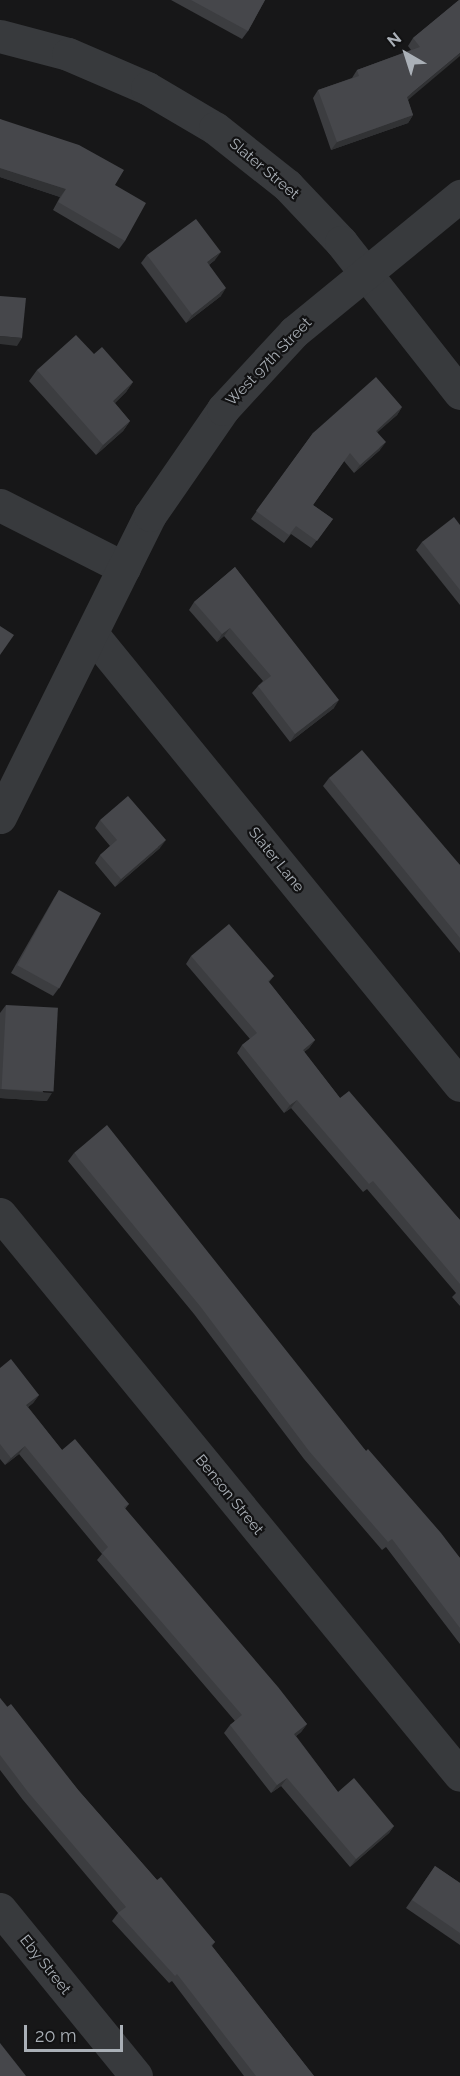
<!DOCTYPE html>
<style>
body{margin:0}
#map{position:relative;width:460px;height:2076px;overflow:hidden;background:#171718;font-family:Raleway,sans-serif}
div>[style]{position:absolute}
.street>*{height:33px;margin:-16.5px;padding:0 16.5px;transform-origin:16.5px;border-radius:16.5px;background:#383a3d}
.wall>*{inset:0;background:#3c3d40}
.shaded-wall>*{inset:0;background:#313234}
.building>*{inset:0;background:#46474b;transform-origin:0 0}
span{translate:-50% -50%;white-space:nowrap;text-align:center;line-height:1.15;-webkit-text-stroke:4.5px #121213;paint-order:stroke}
.street-label{font-size:15px;color:#aab0b7}
.north{position:absolute;left:376px;top:24px;width:60px;height:60px;-webkit-text-stroke:4px #121213;paint-order:stroke;rotate:321deg;font-size:16px;font-weight:700;line-height:24px;text-align:center;color:#aab0b7}
.north::after{content:'';display:block;margin:auto;width:21px;height:27px;background:#aab0b7;clip-path:polygon(50% 0,100% 100%,50% 72%,0 100%)}
.scale{position:absolute;left:24px;top:2025px;width:99px;height:27px;box-sizing:border-box;border:3px solid #aab0b7;border-top:0;padding-left:8px;font-size:18px;line-height:21px;white-space:nowrap;color:#aab0b7;-webkit-text-stroke:4px #121213;paint-order:stroke}
</style>
<div id="map">
<div class="street">
<i style="left:0;top:36px;width:70px;rotate:14.8deg"></i>
<i style="left:68px;top:54px;width:86px;rotate:23.3deg"></i>
<i style="left:147px;top:88px;width:79px;rotate:30.5deg"></i>
<i style="left:215px;top:128px;width:92px;rotate:38.4deg"></i>
<i style="left:287px;top:185px;width:79px;rotate:46.5deg"></i>
<i style="left:341px;top:242px;width:192px;rotate:51.8deg"></i>
<i style="left:0;top:505px;width:139px;rotate:26.9deg"></i>
<i style="left:92px;top:634px;width:582px;rotate:50.79deg"></i>
<i style="left:0;top:817px;width:337px;rotate:-63.6deg"></i>
<i style="left:150px;top:515px;width:129px;rotate:-55.4deg"></i>
<i style="left:223px;top:409px;width:105px;rotate:-47.3deg"></i>
<i style="left:294px;top:332px;width:215px;rotate:-39.3deg"></i>
<i style="left:0;top:1214px;width:725px;rotate:50.65deg"></i>
<i style="left:0;top:1909px;width:215px;rotate:50.8deg"></i>
</div>
<div class="wall">
<i style="clip-path:polygon(171px 0,265px 0,248px 31px,242px 39px)"></i>
<i style="clip-path:polygon(459px 0,408px 100px,413px 115px,408px 123px,331px 150px,313px 98px,318px 90px,352px 78px,357px 70px,411px 50px,408px 46px,413px 38px)"></i>
<i style="clip-path:polygon(0 119px,115px 185px,125px 241px,119px 249px,53px 210px,60px 197px,0 177px)"></i>
<i style="clip-path:polygon(147px 255px,215px 260px,209px 265px,221px 296px,186px 323px,141px 263px)"></i>
<i style="clip-path:polygon(94px 354px,133px 382px,126px 392px,115px 403px,130px 421px,123px 431px,96px 455px,29px 381px,37px 370px)"></i>
<i style="clip-path:polygon(402px 407px,397px 415px,377px 432px,380px 450px,354px 473px,344px 461px,313px 505px,333px 519px,311px 548px,291px 534px,284px 543px,251px 519px,313px 433px)"></i>
<i style="clip-path:polygon(460px 525px,460px 605px,416px 550px,422px 542px)"></i>
<i style="clip-path:polygon(235px 567px,334px 708px,290px 742px,252px 693px,258px 686px,263px 681px,224px 636px,217px 642px,189px 610px,194px 602px)"></i>
<i style="clip-path:polygon(329px 778px,460px 865px,460px 953px,323px 786px)"></i>
<i style="clip-path:polygon(100px 820px,160px 848px,115px 887px,95px 863px,100px 855px,110px 846px,95px 828px)"></i>
<i style="clip-path:polygon(59px 890px,59px 988px,53px 996px,11px 973px,54px 898px)"></i>
<i style="clip-path:polygon(191px 956px,274px 976px,269px 982px,315px 1040px,309px 1048px,304px 1052px,340px 1098px,460px 1220px,460px 1306px,452px 1297px,456px 1293px,367px 1189px,363px 1192px,291px 1108px,284px 1113px,237px 1053px,242px 1045px,250px 1039px,186px 964px)"></i>
<i style="clip-path:polygon(6px 1005px,47px 1101px,0 1098px,0 1013px)"></i>
<i style="clip-path:polygon(74px 1153px,366px 1451px,460px 1558px,460px 1644px,386px 1547px,382px 1550px,304px 1459px,194px 1314px,68px 1161px)"></i>
<i style="clip-path:polygon(0 1368px,39px 1395px,33px 1403px,28px 1407px,62px 1450px,129px 1504px,125px 1509px,307px 1724px,301px 1732px,296px 1736px,338px 1792px,394px 1826px,389px 1833px,350px 1867px,281px 1786px,271px 1793px,224px 1733px,230px 1725px,235px 1721px,97px 1560px,102px 1554px,19px 1454px,5px 1465px,0 1459px)"></i>
<i style="clip-path:polygon(0 1698px,79px 1791px,157px 1880px,215px 1942px,212px 1946px,314px 2076px,244px 2076px,172px 1981px,169px 1983px,112px 1921px,118px 1913px,23px 1800px,0 1770px)"></i>
<i style="clip-path:polygon(435px 1866px,460px 1883px,460px 1945px,406px 1908px)"></i>
</div>
<div class="shaded-wall">
<i style="clip-path:polygon(460px 53px,460px 56px,402px 105px,407px 97px)"></i>
<i style="clip-path:polygon(413px 115px,408px 123px,331px 150px,337px 142px)"></i>
<i style="clip-path:polygon(0 168px,66px 189px,60px 197px,0 177px)"></i>
<i style="clip-path:polygon(221px 252px,215px 260px,202px 270px,207px 262px)"></i>
<i style="clip-path:polygon(226px 288px,221px 296px,186px 323px,192px 315px)"></i>
<i style="clip-path:polygon(0 336px,22px 338px,17px 346px,0 344px)"></i>
<i style="clip-path:polygon(133px 382px,126px 392px,106px 411px,113px 401px)"></i>
<i style="clip-path:polygon(402px 407px,397px 415px,370px 439px,376px 431px)"></i>
<i style="clip-path:polygon(130px 421px,123px 431px,96px 455px,103px 445px)"></i>
<i style="clip-path:polygon(386px 442px,380px 450px,354px 473px,360px 465px)"></i>
<i style="clip-path:polygon(230px 628px,224px 636px,217px 642px,222px 634px)"></i>
<i style="clip-path:polygon(339px 700px,334px 708px,290px 742px,295px 734px)"></i>
<i style="clip-path:polygon(166px 840px,160px 848px,115px 887px,121px 879px)"></i>
<i style="clip-path:polygon(315px 1040px,309px 1048px,297px 1058px,303px 1050px)"></i>
<i style="clip-path:polygon(0 1089px,52px 1093px,47px 1101px,0 1098px)"></i>
<i style="clip-path:polygon(297px 1100px,291px 1108px,284px 1113px,290px 1105px)"></i>
<i style="clip-path:polygon(39px 1395px,33px 1403px,21px 1413px,26px 1405px)"></i>
<i style="clip-path:polygon(25px 1446px,19px 1454px,5px 1465px,11px 1458px)"></i>
<i style="clip-path:polygon(307px 1724px,301px 1732px,289px 1742px,294px 1734px)"></i>
<i style="clip-path:polygon(287px 1778px,281px 1786px,271px 1793px,277px 1785px)"></i>
<i style="clip-path:polygon(394px 1826px,389px 1833px,350px 1867px,356px 1859px)"></i>
</div>
<div class="building">
<i style="clip-path:polygon(191px 0,265px 0,248px 31px)"></i>
<i style="clip-path:polygon(459px 0,460px 0,460px 53px,407px 97px,413px 115px,337px 142px,318px 90px,359px 76px,357px 70px,420px 47px,413px 38px)"></i>
<i style="clip-path:polygon(0 119px,79px 145px,124px 170px,115px 185px,146px 203px,125px 241px,58px 202px,66px 189px,0 168px)"></i>
<i style="clip-path:polygon(196px 219px,221px 252px,207px 262px,226px 288px,192px 315px,147px 255px)"></i>
<i style="clip-path:polygon(0 296px,26px 298px,22px 338px,0 336px)"></i>
<i style="clip-path:polygon(76px 335px,94px 354px,102px 347px,133px 382px,113px 401px,130px 421px,103px 445px,37px 370px)"></i>
<i style="clip-path:polygon(376px 377px,402px 407px,376px 431px,386px 442px,360px 465px,350px 453px,313px 505px,333px 519px,317px 541px,296px 526px,289px 535px,256px 511px,313px 433px)"></i>
<i style="clip-path:polygon(454px 517px,460px 525px,460px 590px,422px 542px)"></i>
<i style="clip-path:polygon(235px 567px,339px 700px,295px 734px,258px 686px,271px 676px,230px 628px,222px 634px,194px 602px)"></i>
<i style="clip-path:polygon(0 626px,14px 635px,0 655px)"></i>
<i style="clip-path:polygon(362px 750px,460px 865px,460px 938px,329px 778px)"></i>
<i style="clip-path:polygon(128px 796px,166px 840px,121px 879px,100px 855px,117px 840px,100px 820px)"></i>
<i style="left:59px;top:890px;width:48px;height:86px;rotate:29deg"></i>
<i style="clip-path:polygon(229px 924px,274px 976px,268px 981px,315px 1040px,303px 1050px,340px 1098px,349px 1091px,460px 1220px,460px 1284px,373px 1181px,369px 1184px,297px 1100px,290px 1105px,242px 1045px,257px 1033px,191px 956px)"></i>
<i style="left:6px;top:1005px;width:52px;height:84px;rotate:3deg"></i>
<i style="clip-path:polygon(107px 1125px,366px 1451px,368px 1449px,441px 1533px,460px 1558px,460px 1628px,392px 1539px,388px 1542px,309px 1451px,200px 1306px,74px 1153px)"></i>
<i style="clip-path:polygon(11px 1359px,39px 1395px,26px 1405px,62px 1450px,75px 1439px,129px 1504px,124px 1507px,278px 1687px,307px 1724px,294px 1734px,338px 1792px,354px 1778px,394px 1826px,356px 1859px,287px 1778px,277px 1785px,230px 1725px,242px 1715px,102px 1553px,108px 1547px,25px 1446px,11px 1458px,0 1444px,0 1368px)"></i>
<i style="clip-path:polygon(0 1698px,7px 1707px,11px 1704px,79px 1791px,157px 1880px,161px 1877px,215px 1942px,211px 1945px,314px 2076px,256px 2076px,177px 1974px,175px 1976px,118px 1913px,126px 1907px,28px 1792px,0 1755px)"></i>
<i style="clip-path:polygon(435px 1866px,460px 1883px,460px 1933px,412px 1900px)"></i>
<i style="clip-path:polygon(0 2043px,26px 2076px,0 2076px)"></i>
</div>
<div class="street-label">
<span style="left:264px;top:169px;rotate:40deg">Slater Street</span>
<span style="left:269px;top:362px;rotate:-46deg">West 97th Street</span>
<span style="left:276px;top:860px;rotate:51deg">Slater Lane</span>
<span style="left:229px;top:1495px;rotate:51deg">Benson Street</span>
<span style="left:45px;top:1965px;rotate:51deg">Eby Street</span>
</div>
<div class="north">N</div>
<div class="scale">20 m</div>
</div>
